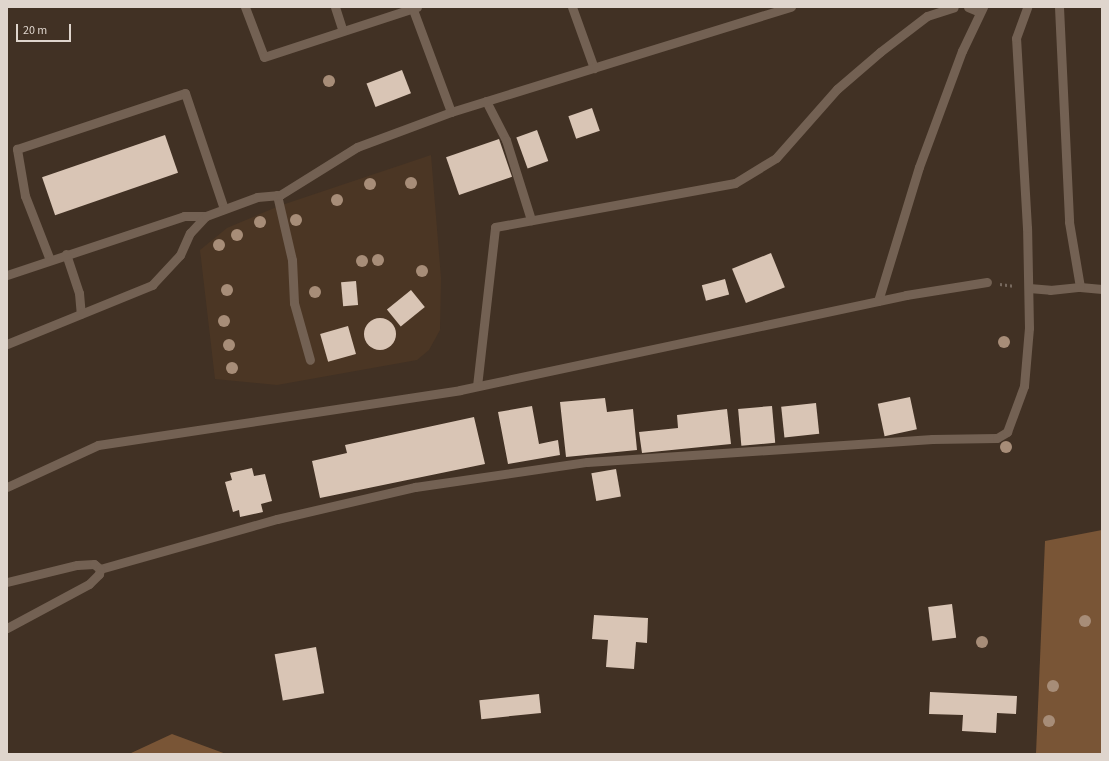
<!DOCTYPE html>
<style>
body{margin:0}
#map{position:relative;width:1109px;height:761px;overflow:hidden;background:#413124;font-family:"Source Sans 3",sans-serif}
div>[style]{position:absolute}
.built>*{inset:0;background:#4b3624}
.green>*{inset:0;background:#795536}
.building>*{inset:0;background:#d9c5b5;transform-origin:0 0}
.round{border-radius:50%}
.path>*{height:2.5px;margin-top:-1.25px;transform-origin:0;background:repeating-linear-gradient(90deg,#77695e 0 2px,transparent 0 5px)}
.lane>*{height:9px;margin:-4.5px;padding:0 4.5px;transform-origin:4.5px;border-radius:4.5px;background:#736153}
.trees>*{width:12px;height:12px;margin:-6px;border-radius:50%;background:#a78d78}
span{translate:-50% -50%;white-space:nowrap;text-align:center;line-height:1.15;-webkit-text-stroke:4px #413124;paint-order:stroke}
.frame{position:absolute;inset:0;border:8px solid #dfd5cd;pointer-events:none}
.scale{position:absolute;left:16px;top:24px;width:55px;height:18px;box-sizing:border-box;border:2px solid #dfd5cd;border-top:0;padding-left:5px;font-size:12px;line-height:14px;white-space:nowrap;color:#dfd5cd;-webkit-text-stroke:3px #413124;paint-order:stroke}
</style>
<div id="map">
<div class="built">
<i style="clip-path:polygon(431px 155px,441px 278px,440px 330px,429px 350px,417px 360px,277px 385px,215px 379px,200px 250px,227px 228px,279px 206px)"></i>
</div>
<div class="green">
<i style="clip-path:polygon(1102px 530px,1102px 754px,1036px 754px,1045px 541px)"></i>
<i style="clip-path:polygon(172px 734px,226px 754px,129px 754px)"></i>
</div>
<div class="building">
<i style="left:402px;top:70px;width:25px;height:38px;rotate:69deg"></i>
<i style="left:592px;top:108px;width:24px;height:25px;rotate:71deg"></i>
<i style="left:537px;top:130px;width:33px;height:22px;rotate:70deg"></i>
<i style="left:165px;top:135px;width:40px;height:130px;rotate:71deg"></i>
<i style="left:499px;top:139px;width:40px;height:56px;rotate:71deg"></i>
<i style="left:771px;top:253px;width:37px;height:42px;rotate:68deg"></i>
<i style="left:725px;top:279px;width:16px;height:24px;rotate:75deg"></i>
<i style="left:356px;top:281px;width:24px;height:15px;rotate:85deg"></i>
<i style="left:411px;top:290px;width:22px;height:31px;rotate:51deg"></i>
<i class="round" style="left:364px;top:318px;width:32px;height:32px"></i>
<i style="left:348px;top:326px;width:29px;height:29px;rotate:74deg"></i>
<i style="left:910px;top:397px;width:33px;height:33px;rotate:78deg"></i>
<i style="clip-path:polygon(605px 398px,607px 412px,633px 409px,637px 450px,566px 457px,560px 402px)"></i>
<i style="left:816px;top:403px;width:31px;height:35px;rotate:84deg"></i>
<i style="clip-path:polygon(532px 406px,539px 444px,558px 440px,560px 455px,508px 464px,498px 412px)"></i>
<i style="left:772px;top:406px;width:37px;height:34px;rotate:85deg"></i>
<i style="clip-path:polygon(727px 409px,731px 444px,642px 453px,639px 432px,678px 428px,677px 415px)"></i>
<i style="clip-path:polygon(474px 417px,485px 464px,320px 498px,312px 461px,347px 453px,345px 445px)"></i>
<i style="clip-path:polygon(252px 468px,254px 476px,265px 474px,272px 501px,261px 504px,263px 512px,240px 517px,239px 510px,233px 512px,225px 482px,232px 480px,230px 473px)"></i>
<i style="left:616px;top:469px;width:28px;height:25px;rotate:80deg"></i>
<i style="left:952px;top:604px;width:34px;height:24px;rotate:83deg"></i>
<i style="clip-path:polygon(594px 615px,648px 618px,647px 643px,636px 642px,634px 669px,606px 667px,608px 640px,592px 639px)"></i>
<i style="left:316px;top:647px;width:47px;height:42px;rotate:80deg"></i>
<i style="clip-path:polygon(930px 692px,1017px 696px,1016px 714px,997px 713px,996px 733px,962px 731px,963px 715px,929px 714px)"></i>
<i style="left:539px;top:694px;width:19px;height:60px;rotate:84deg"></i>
</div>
<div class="path">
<i style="left:1000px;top:284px;width:15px;rotate:8deg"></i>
</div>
<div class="lane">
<i style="left:245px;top:7px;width:53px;rotate:69.2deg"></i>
<i style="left:264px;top:57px;width:161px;rotate:-18.1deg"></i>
<i style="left:335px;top:7px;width:25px;rotate:72deg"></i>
<i style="left:412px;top:7px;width:112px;rotate:69.6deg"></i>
<i style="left:572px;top:7px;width:65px;rotate:70.2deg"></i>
<i style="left:968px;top:7px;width:13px;rotate:23deg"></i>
<i style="left:1059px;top:7px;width:215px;rotate:87.3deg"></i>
<i style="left:1069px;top:222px;width:66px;rotate:80.4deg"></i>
<i style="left:1080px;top:287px;width:22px;rotate:5deg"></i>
<i style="left:486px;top:101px;width:44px;rotate:62.9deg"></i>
<i style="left:506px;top:140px;width:84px;rotate:72.6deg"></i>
<i style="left:277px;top:195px;width:67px;rotate:77deg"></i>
<i style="left:292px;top:260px;width:43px;rotate:87.3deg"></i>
<i style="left:294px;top:303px;width:59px;rotate:74.3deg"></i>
<i style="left:66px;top:254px;width:41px;rotate:71.6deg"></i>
<i style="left:79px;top:293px;width:21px;rotate:85deg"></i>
<i style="left:50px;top:260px;width:69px;rotate:-111.3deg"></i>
<i style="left:25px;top:196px;width:48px;rotate:-99.7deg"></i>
<i style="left:17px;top:149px;width:177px;rotate:-18.4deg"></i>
<i style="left:185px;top:93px;width:122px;rotate:71.4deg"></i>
<i style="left:7px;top:275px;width:187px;rotate:-18.4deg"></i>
<i style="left:184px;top:216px;width:22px"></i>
<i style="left:1029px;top:288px;width:21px;rotate:5deg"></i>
<i style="left:1050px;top:290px;width:30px;rotate:-6deg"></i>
<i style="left:878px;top:301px;width:140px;rotate:-73deg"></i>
<i style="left:919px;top:167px;width:124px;rotate:-69.7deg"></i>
<i style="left:962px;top:51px;width:49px;rotate:-64.5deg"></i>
<i style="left:7px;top:344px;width:157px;rotate:-22.1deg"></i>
<i style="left:152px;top:285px;width:41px;rotate:-47deg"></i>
<i style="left:180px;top:255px;width:24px;rotate:-66deg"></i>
<i style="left:190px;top:233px;width:23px;rotate:-47deg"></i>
<i style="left:206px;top:216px;width:54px;rotate:-20.4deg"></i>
<i style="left:257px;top:197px;width:23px;rotate:-5deg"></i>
<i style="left:280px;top:195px;width:91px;rotate:-31.9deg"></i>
<i style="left:357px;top:147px;width:100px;rotate:-20.4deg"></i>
<i style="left:451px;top:112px;width:356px;rotate:-17.2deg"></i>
<i style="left:477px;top:386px;width:160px;rotate:-83.5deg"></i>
<i style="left:495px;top:227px;width:244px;rotate:-10.4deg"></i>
<i style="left:735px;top:183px;width:48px;rotate:-31.4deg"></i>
<i style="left:776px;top:158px;width:92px;rotate:-48.5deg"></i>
<i style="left:837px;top:89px;width:57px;rotate:-40.7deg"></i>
<i style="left:880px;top:52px;width:59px;rotate:-37.5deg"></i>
<i style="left:927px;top:16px;width:28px;rotate:-18deg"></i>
<i style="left:7px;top:487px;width:100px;rotate:-24.8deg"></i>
<i style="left:98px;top:445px;width:366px;rotate:-8.6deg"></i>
<i style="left:460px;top:390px;width:456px;rotate:-12deg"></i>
<i style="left:906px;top:295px;width:82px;rotate:-9.1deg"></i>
<i style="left:100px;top:569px;width:184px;rotate:-15.8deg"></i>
<i style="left:277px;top:519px;width:142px;rotate:-13.1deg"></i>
<i style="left:415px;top:487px;width:174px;rotate:-8.3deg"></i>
<i style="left:587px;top:462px;width:346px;rotate:-3.8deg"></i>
<i style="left:932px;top:439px;width:65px;rotate:-0.9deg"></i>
<i style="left:997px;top:438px;width:12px;rotate:-31deg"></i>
<i style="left:1007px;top:432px;width:49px;rotate:-69.7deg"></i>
<i style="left:1024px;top:386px;width:58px;rotate:-85.1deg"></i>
<i style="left:1029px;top:328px;width:100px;rotate:-91.1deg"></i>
<i style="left:1027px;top:228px;width:190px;rotate:-93.3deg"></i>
<i style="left:1016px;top:38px;width:33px;rotate:-70deg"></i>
<i style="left:7px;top:582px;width:72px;rotate:-13.7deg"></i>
<i style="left:77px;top:565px;width:17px;rotate:-3deg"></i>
<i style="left:94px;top:564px;width:8px;rotate:40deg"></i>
<i style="left:100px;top:569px;width:5px;rotate:101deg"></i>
<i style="left:99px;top:574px;width:14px;rotate:135deg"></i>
<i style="left:89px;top:584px;width:93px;rotate:151.8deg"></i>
</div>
<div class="trees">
<i style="left:329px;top:81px"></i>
<i style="left:411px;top:183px"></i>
<i style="left:370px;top:184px"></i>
<i style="left:337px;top:200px"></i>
<i style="left:296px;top:220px"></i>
<i style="left:260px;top:222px"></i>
<i style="left:237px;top:235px"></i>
<i style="left:219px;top:245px"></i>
<i style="left:378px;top:260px"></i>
<i style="left:362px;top:261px"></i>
<i style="left:422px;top:271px"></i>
<i style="left:227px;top:290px"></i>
<i style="left:315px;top:292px"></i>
<i style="left:224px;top:321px"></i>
<i style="left:1004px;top:342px"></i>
<i style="left:229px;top:345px"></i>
<i style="left:232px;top:368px"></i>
<i style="left:1006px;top:447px"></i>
<i style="left:1085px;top:621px"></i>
<i style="left:982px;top:642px"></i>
<i style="left:1053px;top:686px"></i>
<i style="left:1049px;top:721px"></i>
</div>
<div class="frame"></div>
<div class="scale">20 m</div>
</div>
